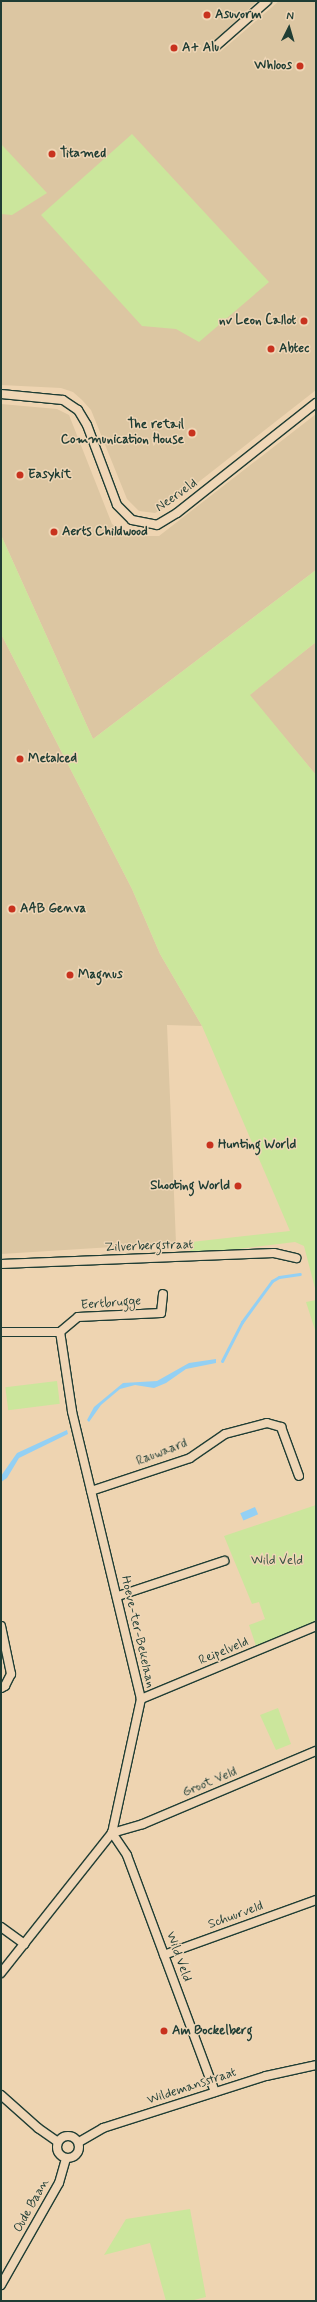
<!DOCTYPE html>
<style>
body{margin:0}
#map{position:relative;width:317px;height:2302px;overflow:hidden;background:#eed4b1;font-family:Mynerve,sans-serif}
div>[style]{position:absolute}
.built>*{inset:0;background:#dcc6a2}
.green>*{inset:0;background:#cbe69c;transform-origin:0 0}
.water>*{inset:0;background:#93d0f4;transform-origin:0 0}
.stream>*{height:3px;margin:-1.5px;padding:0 1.5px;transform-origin:1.5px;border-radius:1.5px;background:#93d0f4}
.roads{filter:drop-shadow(1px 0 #1f3d34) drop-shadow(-1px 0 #1f3d34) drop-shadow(0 1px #1f3d34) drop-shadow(0 -1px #1f3d34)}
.minor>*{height:8px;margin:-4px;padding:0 4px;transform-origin:4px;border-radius:4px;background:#efd6b6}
.minor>.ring{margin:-4px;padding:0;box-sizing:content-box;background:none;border:8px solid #efd6b6;border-radius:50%}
.dots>*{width:11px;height:11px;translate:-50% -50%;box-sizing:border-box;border:2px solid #efd6b6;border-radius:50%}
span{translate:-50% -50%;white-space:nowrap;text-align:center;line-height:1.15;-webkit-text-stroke:3px #efd6b6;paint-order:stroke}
.poi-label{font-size:13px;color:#1f3d34;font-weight:700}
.left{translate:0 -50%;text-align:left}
.right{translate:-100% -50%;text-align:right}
.street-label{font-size:13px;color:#1f3d34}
.park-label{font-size:13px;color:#304e3e}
.frame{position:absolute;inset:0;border:2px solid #1f3d34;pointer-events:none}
.north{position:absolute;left:269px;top:8px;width:40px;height:40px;-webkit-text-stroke:3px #efd6b6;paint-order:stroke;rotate:5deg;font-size:11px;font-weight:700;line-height:16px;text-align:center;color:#1f3d34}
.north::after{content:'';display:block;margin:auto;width:14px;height:18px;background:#1f3d34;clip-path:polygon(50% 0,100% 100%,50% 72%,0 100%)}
</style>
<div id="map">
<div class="built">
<i style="clip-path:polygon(1px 1px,257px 1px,212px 43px,220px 52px,279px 1px,316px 1px,316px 390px,168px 506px,155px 513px,139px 511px,127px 499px,91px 410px,82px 400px,73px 392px,61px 388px,1px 385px)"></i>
<i style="clip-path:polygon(1px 404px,57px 409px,69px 415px,112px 524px,127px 536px,159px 536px,316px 414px,316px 570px,93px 739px,1px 535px)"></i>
<i style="clip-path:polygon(1px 634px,132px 889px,160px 954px,202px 1026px,167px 1025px,176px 1243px,1px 1254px)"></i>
<i style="clip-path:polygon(316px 642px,316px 775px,249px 695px)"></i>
</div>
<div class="green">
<i style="clip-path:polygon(132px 134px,269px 282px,199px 342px,176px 329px,142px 326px,41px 215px)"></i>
<i style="clip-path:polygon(1px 144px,47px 193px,12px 215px,1px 214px)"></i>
<i style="clip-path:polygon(1px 535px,93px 739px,316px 570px,316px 642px,250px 695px,316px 775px,316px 1292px,304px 1246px,295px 1242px,190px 1255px,191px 1242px,290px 1231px,202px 1026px,160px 954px,132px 889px,1px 634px)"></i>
<i style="clip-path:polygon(316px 1300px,316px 1333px,306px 1302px)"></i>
<i style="left:57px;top:1381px;width:23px;height:52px;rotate:83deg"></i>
<i style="clip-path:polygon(316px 1505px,316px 1622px,257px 1649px,249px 1625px,265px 1619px,259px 1602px,252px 1604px,224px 1536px)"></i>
<i style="clip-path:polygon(278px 1708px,291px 1744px,276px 1750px,260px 1715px)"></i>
<i style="clip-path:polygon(190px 2209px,206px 2297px,190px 2301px,166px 2301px,150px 2243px,104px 2255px,126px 2219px)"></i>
</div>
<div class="water">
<i style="clip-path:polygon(216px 1359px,216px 1363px,186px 1369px,166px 1383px,154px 1388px,135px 1385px,120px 1389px,101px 1405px,89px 1422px,87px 1420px,94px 1407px,123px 1383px,157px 1381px,189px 1363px)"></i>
<i style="clip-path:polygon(67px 1430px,68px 1434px,19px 1458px,7px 1478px,1px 1482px,1px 1476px,17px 1453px)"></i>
<i style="left:255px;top:1507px;width:8px;height:16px;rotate:67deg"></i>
</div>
<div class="stream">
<i style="left:222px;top:1361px;width:44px;rotate:-62.9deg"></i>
<i style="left:242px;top:1322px;width:51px;rotate:-53.8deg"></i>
<i style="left:272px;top:1281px;width:8px;rotate:-30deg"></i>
<i style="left:279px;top:1277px;width:21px;rotate:-8deg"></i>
</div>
<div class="roads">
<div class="minor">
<i style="left:216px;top:46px;width:68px;rotate:-41.4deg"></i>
<i style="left:1px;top:394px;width:62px;rotate:5.5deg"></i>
<i style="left:63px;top:400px;width:18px;rotate:34deg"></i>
<i style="left:78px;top:410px;width:17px;rotate:59deg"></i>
<i style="left:87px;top:425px;width:85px;rotate:69.4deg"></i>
<i style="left:117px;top:505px;width:21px;rotate:45deg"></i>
<i style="left:132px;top:520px;width:25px;rotate:11deg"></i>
<i style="left:157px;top:525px;width:23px;rotate:-31deg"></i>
<i style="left:177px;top:513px;width:177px;rotate:-38.4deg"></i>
<i style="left:1px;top:1264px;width:273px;rotate:-2.3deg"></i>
<i style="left:274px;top:1253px;width:23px;rotate:13deg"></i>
<i style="left:1px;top:1332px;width:59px"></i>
<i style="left:60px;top:1332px;width:23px;rotate:-40deg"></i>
<i style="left:78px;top:1317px;width:83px;rotate:-2.8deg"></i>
<i style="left:161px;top:1313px;width:19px;rotate:-84deg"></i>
<i style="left:91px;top:1491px;width:104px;rotate:-18.4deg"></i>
<i style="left:190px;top:1458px;width:42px;rotate:-34.4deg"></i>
<i style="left:225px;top:1434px;width:43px;rotate:-14.7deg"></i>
<i style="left:267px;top:1423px;width:15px;rotate:16deg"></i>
<i style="left:281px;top:1427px;width:52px;rotate:69.8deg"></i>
<i style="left:118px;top:1596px;width:112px;rotate:-18.3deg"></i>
<i style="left:1px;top:1626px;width:49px;rotate:78.2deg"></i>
<i style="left:11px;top:1674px;width:13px;rotate:117deg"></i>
<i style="left:5px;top:1686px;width:4px;rotate:153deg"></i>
<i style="left:141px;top:1699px;width:190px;rotate:-22.6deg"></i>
<i style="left:1px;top:1927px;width:29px;rotate:36deg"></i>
<i style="left:164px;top:1955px;width:162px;rotate:-19.9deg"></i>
<i style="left:1px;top:1973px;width:179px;rotate:-51.6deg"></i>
<i style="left:112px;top:1833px;width:137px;rotate:-77.8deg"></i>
<i style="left:141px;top:1699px;width:296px;rotate:-103.5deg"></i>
<i style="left:72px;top:1411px;width:80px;rotate:-98.6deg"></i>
<i style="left:215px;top:2092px;width:253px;rotate:-110.4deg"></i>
<i style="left:127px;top:1855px;width:27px;rotate:-124deg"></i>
<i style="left:112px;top:1833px;width:32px;rotate:-16deg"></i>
<i style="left:143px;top:1824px;width:188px;rotate:-22.9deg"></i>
<i style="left:1px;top:2095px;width:50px;rotate:41.7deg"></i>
<i style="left:38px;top:2128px;width:24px;rotate:35deg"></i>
<i class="ring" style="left:57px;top:2136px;width:14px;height:14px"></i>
<i style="left:79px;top:2142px;width:28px;rotate:-30deg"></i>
<i style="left:103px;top:2128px;width:171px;rotate:-17.7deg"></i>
<i style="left:266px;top:2076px;width:51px;rotate:-12.4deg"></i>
<i style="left:1px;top:2285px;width:117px;rotate:-60.4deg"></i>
<i style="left:59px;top:2183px;width:26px;rotate:-74deg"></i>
</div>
</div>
<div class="dots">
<i style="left:207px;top:15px;background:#c8321e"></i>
<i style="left:174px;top:48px;background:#c8321e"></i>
<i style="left:300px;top:66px;background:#c8321e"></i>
<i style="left:52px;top:154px;background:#c8321e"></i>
<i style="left:304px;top:321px;background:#c8321e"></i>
<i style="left:271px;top:349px;background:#c8321e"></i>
<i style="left:192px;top:433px;background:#c8321e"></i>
<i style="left:20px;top:475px;background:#c8321e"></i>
<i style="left:54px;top:532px;background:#c8321e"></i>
<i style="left:20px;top:759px;background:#c8321e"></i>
<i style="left:12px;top:909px;background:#c8321e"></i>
<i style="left:70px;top:975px;background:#c8321e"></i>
<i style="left:210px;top:1145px;background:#c8321e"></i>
<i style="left:238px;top:1186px;background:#c8321e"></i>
<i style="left:164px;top:2031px;background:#c8321e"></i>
</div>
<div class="poi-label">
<span class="left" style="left:215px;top:15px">Asuvorm</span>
<span class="left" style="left:182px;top:48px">A+ Alu</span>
<span class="right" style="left:292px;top:66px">Whloos</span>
<span class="left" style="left:60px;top:154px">Titamed</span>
<span class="right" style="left:296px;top:321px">nv Leon Callot</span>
<span class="left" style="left:279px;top:349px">Abtec</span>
<span class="right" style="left:184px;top:433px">The retail<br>Communication House</span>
<span class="left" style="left:28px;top:475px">Easykit</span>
<span class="left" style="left:62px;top:532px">Aerts Childwood</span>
<span class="left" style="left:28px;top:759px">Metalced</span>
<span class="left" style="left:20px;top:909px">AAB Genva</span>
<span class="left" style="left:78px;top:975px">Magnus</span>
<span class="left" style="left:218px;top:1145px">Hunting World</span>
<span class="right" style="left:230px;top:1186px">Shooting World</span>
<span class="left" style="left:172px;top:2031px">Am Bockelberg</span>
</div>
<div class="street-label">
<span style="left:177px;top:496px;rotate:-35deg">Neerveld</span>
<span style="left:149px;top:1247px;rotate:-2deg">Zilverbergstraat</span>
<span style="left:111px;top:1304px;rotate:-4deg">Eertbrugge</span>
<span style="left:162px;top:1453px;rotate:-21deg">Rauwaard</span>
<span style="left:137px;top:1632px;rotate:77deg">Hoeve-ter-Bekelaan</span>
<span style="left:224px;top:1652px;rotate:-23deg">Reipelveld</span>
<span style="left:210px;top:1783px;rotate:-23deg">Groot Veld</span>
<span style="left:236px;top:1916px;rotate:-20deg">Schuurveld</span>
<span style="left:178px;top:1957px;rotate:70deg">Wild Veld</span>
<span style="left:192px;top:2087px;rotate:-18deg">Wildemansstraat</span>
<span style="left:32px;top:2206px;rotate:-61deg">Oude Baan</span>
</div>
<div class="park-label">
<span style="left:277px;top:1561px">Wild Veld</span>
</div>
<div class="frame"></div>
<div class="north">N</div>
</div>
